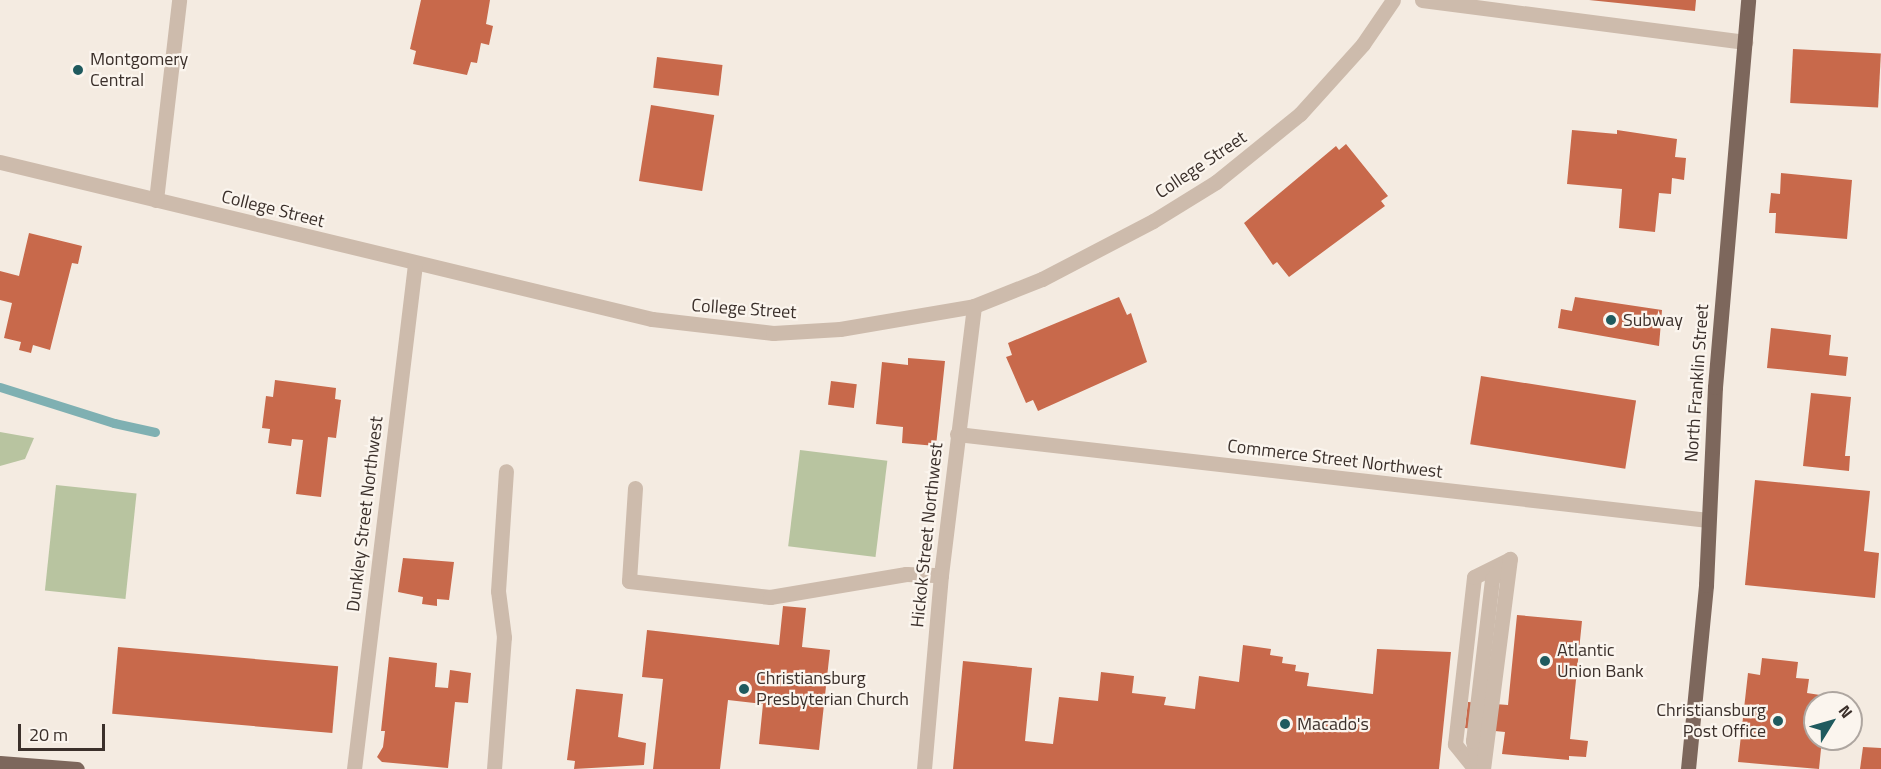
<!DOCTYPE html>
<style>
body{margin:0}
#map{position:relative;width:1881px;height:769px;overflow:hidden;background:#f4ebe1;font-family:"Titillium Web",sans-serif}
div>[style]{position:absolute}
.green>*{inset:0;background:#b8c4a0;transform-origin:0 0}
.stream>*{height:9px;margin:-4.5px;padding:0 4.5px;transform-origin:4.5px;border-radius:4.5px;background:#7fb0b2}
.building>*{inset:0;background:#c8694b;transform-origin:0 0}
.lane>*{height:15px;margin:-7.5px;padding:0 7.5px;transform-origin:7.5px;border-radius:7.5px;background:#cdbbac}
.street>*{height:15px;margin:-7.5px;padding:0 7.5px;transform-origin:7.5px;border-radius:7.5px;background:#cdbbac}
.primary>*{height:15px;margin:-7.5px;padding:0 7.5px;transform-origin:7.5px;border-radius:7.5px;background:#7d675c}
.dots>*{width:16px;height:16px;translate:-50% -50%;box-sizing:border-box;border:3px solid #fbf5ee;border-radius:50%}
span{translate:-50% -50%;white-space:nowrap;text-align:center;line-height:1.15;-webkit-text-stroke:4.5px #fbf5ee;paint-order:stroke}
.poi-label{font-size:18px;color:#3b302b}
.left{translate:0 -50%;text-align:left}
.right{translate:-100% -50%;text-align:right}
.street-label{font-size:18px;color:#3b302b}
.north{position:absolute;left:1803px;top:691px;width:60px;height:60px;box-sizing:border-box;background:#fbf5ee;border:2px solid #aea6a0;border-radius:50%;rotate:53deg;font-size:16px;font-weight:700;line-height:24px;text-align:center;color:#3b302b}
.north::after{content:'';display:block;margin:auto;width:21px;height:27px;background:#1f5a5e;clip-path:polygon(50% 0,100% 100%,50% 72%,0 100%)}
.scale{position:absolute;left:18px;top:724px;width:87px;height:27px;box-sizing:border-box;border:3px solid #3b302b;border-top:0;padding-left:8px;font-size:18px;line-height:21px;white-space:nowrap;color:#3b302b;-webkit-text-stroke:4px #fbf5ee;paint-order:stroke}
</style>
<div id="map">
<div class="green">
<i style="clip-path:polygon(0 432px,34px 438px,25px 459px,0 466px)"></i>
<i style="left:800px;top:450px;width:88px;height:97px;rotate:7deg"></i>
<i style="left:56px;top:485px;width:81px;height:106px;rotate:6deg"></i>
</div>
<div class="stream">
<i style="left:0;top:387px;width:120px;rotate:17.5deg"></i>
<i style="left:114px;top:423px;width:42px;rotate:12.4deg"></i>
</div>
<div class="building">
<i style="clip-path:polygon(421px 0,490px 0,486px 24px,493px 26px,489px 45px,481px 43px,477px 63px,471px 62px,467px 75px,413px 64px,416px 51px,410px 49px)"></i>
<i style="clip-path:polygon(1589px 0,1696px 0,1695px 11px)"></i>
<i style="left:1793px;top:49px;width:88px;height:54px;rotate:3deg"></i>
<i style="left:657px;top:57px;width:66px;height:31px;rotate:7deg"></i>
<i style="left:651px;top:105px;width:64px;height:77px;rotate:9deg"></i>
<i style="clip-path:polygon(1572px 130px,1617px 134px,1617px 130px,1677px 139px,1675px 157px,1686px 158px,1684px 180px,1672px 178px,1671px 194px,1659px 193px,1655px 232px,1619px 228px,1622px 189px,1567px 184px)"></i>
<i style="clip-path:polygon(1346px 144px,1388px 196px,1381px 201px,1385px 206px,1289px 277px,1277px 262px,1273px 265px,1244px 223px,1336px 146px,1339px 150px)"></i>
<i style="clip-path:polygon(1781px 173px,1852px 180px,1847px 239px,1775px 233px,1776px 213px,1769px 213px,1771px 193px,1780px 194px)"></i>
<i style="clip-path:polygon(29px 233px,82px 246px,78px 264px,72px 263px,50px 350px,33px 345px,31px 353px,19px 350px,21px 342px,4px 338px,12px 303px,0 300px,0 271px,19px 276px)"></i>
<i style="clip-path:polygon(1119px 297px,1127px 315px,1131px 313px,1147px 362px,1038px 411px,1033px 400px,1026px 403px,1006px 357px,1012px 355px,1008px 343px)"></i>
<i style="clip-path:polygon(1575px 297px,1662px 310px,1659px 346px,1558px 328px,1561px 309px,1572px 311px)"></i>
<i style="clip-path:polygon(1771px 328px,1831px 335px,1829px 355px,1848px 357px,1846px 376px,1767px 368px)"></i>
<i style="clip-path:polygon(908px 358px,945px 361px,936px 446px,902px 443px,903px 427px,876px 424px,882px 362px,908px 365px)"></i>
<i style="left:1481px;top:376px;width:157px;height:69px;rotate:9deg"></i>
<i style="clip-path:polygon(275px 380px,336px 388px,335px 399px,341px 400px,336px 438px,328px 437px,321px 497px,296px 494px,303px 440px,292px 439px,291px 446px,268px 443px,270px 429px,262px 428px,266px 396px,273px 397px)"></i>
<i style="left:831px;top:381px;width:26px;height:24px;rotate:7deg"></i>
<i style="clip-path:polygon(1811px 393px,1851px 397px,1845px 456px,1850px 456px,1849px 471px,1803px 466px)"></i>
<i style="clip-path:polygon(1755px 480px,1870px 491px,1864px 551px,1879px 553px,1875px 598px,1745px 585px)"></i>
<i style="clip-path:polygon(403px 558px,454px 562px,449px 600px,437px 599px,437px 606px,422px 604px,423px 597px,398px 592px)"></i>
<i style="clip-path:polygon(783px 606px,806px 608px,802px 647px,830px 650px,819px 750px,759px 744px,763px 704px,728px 700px,720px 769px,653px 769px,663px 679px,642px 677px,647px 630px,779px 645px)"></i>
<i style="clip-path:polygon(1517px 615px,1582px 621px,1570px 739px,1588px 741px,1586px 757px,1569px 756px,1569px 760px,1502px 754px,1505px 732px,1465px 728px,1468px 702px,1508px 705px)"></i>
<i style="clip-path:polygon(1243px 645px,1271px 649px,1270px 655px,1283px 657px,1282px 663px,1296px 665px,1295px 671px,1309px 673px,1307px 686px,1373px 694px,1377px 649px,1451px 652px,1439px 769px,953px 769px,963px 661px,1032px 668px,1025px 741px,1053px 744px,1059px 697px,1098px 701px,1101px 672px,1134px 676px,1132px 693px,1166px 697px,1164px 705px,1195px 709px,1199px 676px,1239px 682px)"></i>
<i style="left:118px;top:647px;width:221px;height:67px;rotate:5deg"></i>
<i style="clip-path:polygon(389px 657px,437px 663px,435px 687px,448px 688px,450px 670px,471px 673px,468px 703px,455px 702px,448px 768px,382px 762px,377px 757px,383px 747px,385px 731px,381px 731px)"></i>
<i style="clip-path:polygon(1762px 658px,1798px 662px,1796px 678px,1809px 679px,1807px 693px,1820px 695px,1819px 703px,1815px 703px,1815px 739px,1822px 739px,1819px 769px,1738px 762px,1748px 673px,1760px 675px)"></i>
<i style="clip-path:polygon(576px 689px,623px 694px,618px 737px,646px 743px,644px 765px,574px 769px,575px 761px,567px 760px)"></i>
<i style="clip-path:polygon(1863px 747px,1881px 748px,1881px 769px,1860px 769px)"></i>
</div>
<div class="lane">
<i style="left:957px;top:434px;width:756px;rotate:6.53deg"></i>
<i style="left:635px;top:488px;width:93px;rotate:93.7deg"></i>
<i style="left:629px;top:581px;width:142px;rotate:6.5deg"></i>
<i style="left:770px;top:597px;width:138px;rotate:-9.6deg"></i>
<i style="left:906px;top:574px;width:35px;rotate:2deg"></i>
<i style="left:494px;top:769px;width:132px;rotate:-85.7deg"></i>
<i style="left:504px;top:637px;width:46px;rotate:-97.4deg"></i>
<i style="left:498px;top:591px;width:120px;rotate:-86.2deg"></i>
<i style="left:1475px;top:769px;width:32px;rotate:-129deg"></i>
<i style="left:1455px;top:744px;width:168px;rotate:-83.5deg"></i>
<i style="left:1474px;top:577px;width:40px;rotate:-26.6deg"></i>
<i style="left:1479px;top:769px;width:29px;rotate:-102deg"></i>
<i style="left:1473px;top:741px;width:163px;rotate:-83.3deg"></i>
<i style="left:1492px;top:579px;width:18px;rotate:-47deg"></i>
<i style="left:1483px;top:769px;width:212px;rotate:-82.7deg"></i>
</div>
<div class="street">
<i style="left:1422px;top:0;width:326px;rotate:7.4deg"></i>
<i style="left:0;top:162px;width:671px;rotate:13.54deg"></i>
<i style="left:652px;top:319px;width:122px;rotate:6.6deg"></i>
<i style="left:773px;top:333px;width:67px;rotate:-3.4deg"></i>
<i style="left:840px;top:329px;width:136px;rotate:-9.7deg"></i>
<i style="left:974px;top:306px;width:73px;rotate:-21.7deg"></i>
<i style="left:1042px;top:279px;width:125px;rotate:-27.6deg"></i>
<i style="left:1153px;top:221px;width:74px;rotate:-31.8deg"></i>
<i style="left:1216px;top:182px;width:108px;rotate:-39deg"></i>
<i style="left:1300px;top:114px;width:94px;rotate:-48deg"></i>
<i style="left:1363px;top:44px;width:53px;rotate:-55.7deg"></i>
<i style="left:156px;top:200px;width:201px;rotate:-83.4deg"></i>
<i style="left:354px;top:769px;width:509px;rotate:-83.11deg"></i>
<i style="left:924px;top:769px;width:195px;rotate:-85deg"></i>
<i style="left:941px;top:575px;width:271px;rotate:-83deg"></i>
</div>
<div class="primary">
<i style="left:0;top:763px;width:77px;rotate:4.5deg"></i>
<i style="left:1688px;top:769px;width:185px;rotate:-84.4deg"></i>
<i style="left:1706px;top:585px;width:198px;rotate:-87.4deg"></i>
<i style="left:1715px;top:387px;width:388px;rotate:-85.1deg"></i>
</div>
<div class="dots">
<i style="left:78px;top:70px;background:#1f5a5e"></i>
<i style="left:1611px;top:320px;background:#1f5a5e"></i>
<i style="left:1545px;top:661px;background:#1f5a5e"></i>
<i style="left:744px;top:689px;background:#1f5a5e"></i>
<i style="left:1778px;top:721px;background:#1f5a5e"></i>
<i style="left:1285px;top:724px;background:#1f5a5e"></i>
</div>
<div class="poi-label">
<span class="left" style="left:90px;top:70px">Montgomery<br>Central</span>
<span class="left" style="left:1623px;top:320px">Subway</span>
<span class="left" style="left:1557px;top:661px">Atlantic<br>Union Bank</span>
<span class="left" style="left:756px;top:689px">Christiansburg<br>Presbyterian Church</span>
<span class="right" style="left:1766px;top:721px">Christiansburg<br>Post Office</span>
<span class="left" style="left:1297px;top:724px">Macado's</span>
</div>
<div class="street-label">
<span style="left:1201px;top:165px;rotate:-34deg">College Street</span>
<span style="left:273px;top:209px;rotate:14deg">College Street</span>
<span style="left:744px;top:309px;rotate:4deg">College Street</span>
<span style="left:1697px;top:383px;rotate:-86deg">North Franklin Street</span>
<span style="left:1335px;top:459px;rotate:7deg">Commerce Street Northwest</span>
<span style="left:365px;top:514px;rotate:-83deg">Dunkley Street Northwest</span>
<span style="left:927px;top:535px;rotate:-84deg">Hickok Street Northwest</span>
</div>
<div class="north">N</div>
<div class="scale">20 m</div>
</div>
